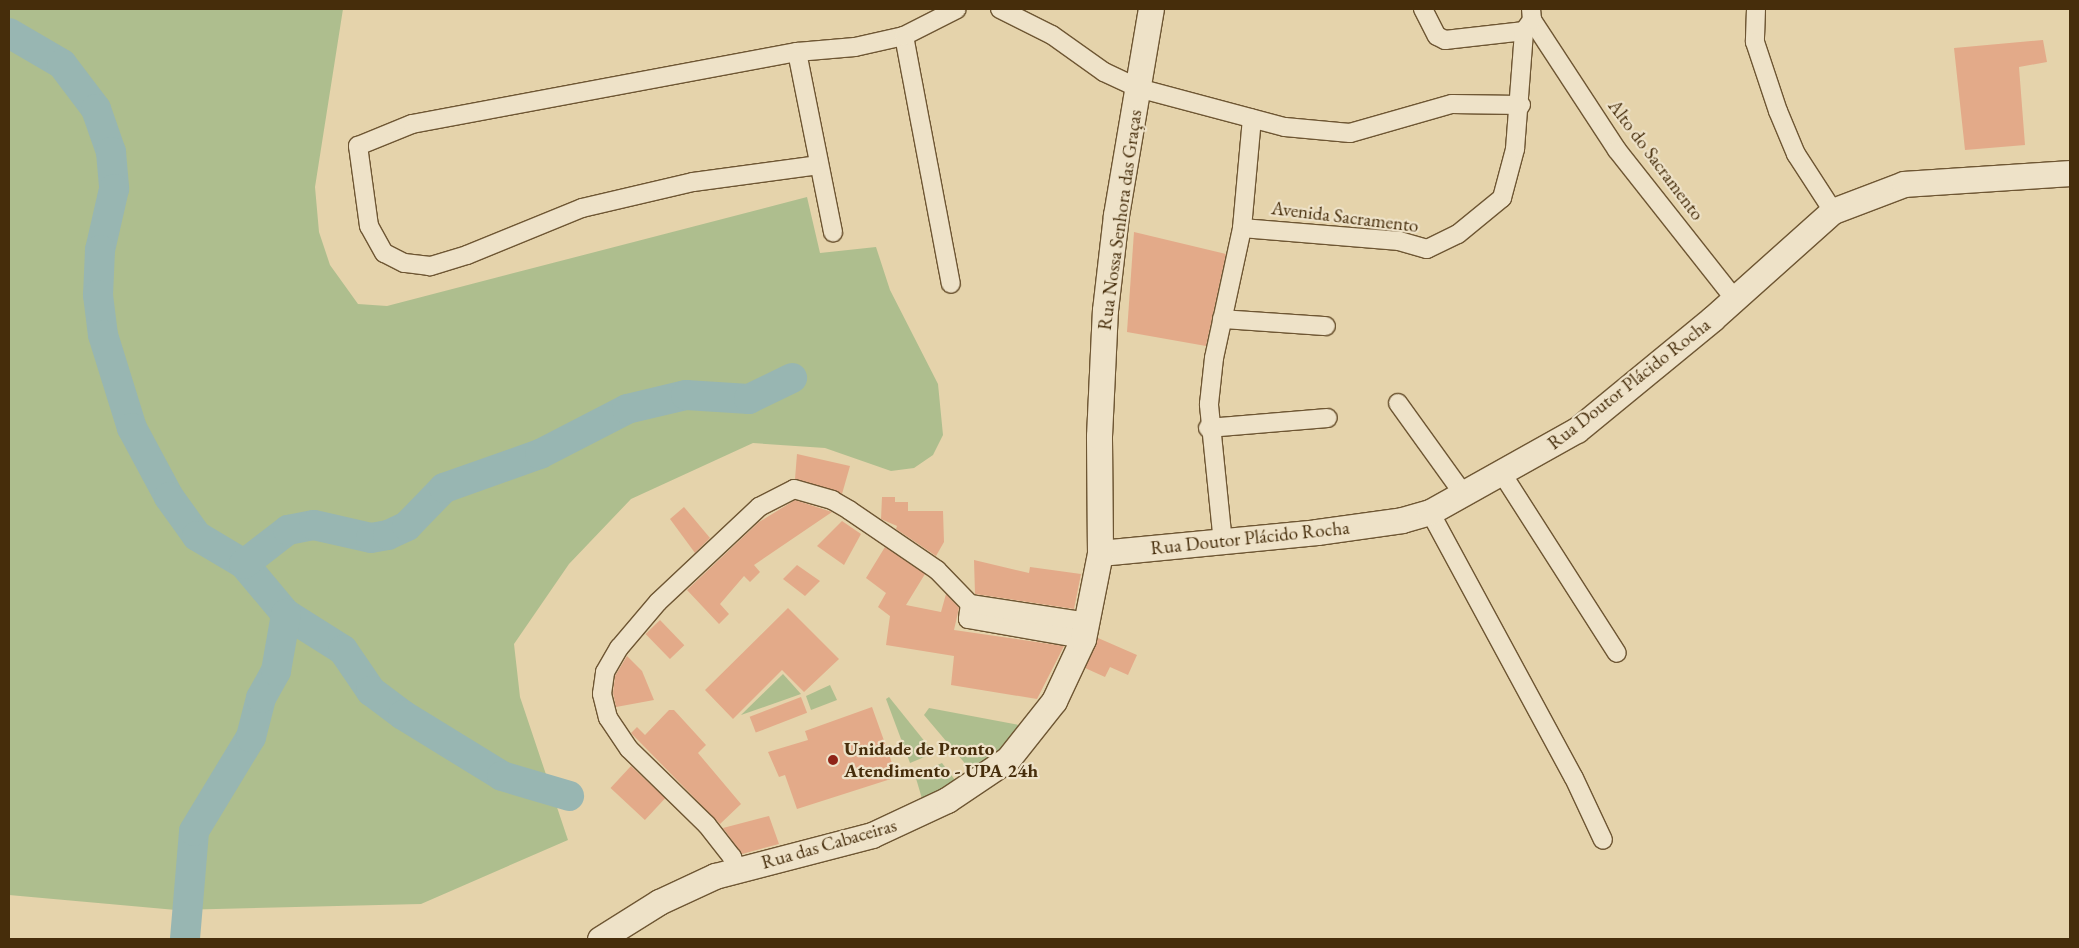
<!DOCTYPE html>
<meta charset="utf-8">
<style>
body{margin:0}
#map{position:relative;width:2079px;height:948px;overflow:hidden;background:#e5d3ab;font-family:"EB Garamond",serif}
div>[style]{position:absolute}
.green>*{inset:0;background:#aebe8e}
.river>*{height:30px;margin:-15px;padding:0 15px;transform-origin:15px;border-radius:15px;background:#98b6b2}
.building>*{inset:0;background:#e3aa89;transform-origin:0 0}
.roads{filter:drop-shadow(1px 0 #6e5633) drop-shadow(-1px 0 #6e5633) drop-shadow(0 1px #6e5633) drop-shadow(0 -1px #6e5633)}
.street>*{height:18px;margin:-9px;padding:0 9px;transform-origin:9px;border-radius:9px;background:#eee2c8}
.secondary>*{height:25px;margin:-12.5px;padding:0 12.5px;transform-origin:12.5px;border-radius:12.5px;background:#eee2c8}
.dots>*{width:14px;height:14px;translate:-50% -50%;box-sizing:border-box;border:2px solid #eee2c8;border-radius:50%}
span{translate:-50% -50%;white-space:nowrap;text-align:center;line-height:1.15;-webkit-text-stroke:4.5px #eee2c8;paint-order:stroke}
.street-label{font-size:19px;color:#462d0b}
.poi-label{font-size:19px;color:#462d0b;font-weight:700}
.left{translate:0 -50%;text-align:left}
.frame{position:absolute;inset:0;border:10px solid #462d0b;pointer-events:none}
</style>
<div id="map">
<div class="green">
<i style="clip-path:polygon(9px 9px,343px 9px,315px 187px,319px 232px,330px 265px,358px 304px,387px 306px,807px 197px,820px 253px,876px 247px,890px 290px,938px 384px,943px 435px,933px 455px,914px 468px,891px 471px,825px 448px,753px 443px,631px 499px,569px 564px,514px 644px,520px 697px,568px 840px,421px 904px,176px 910px,9px 895px)"></i>
<i style="clip-path:polygon(783px 674px,801px 694px,741px 715px)"></i>
<i style="clip-path:polygon(830px 685px,837px 700px,811px 710px,806px 696px)"></i>
<i style="clip-path:polygon(889px 697px,934px 753px,910px 763px,886px 699px)"></i>
<i style="clip-path:polygon(929px 708px,1024px 726px,1008px 747px,974px 774px,924px 715px)"></i>
<i style="clip-path:polygon(942px 763px,958px 784px,923px 802px,915px 775px)"></i>
</div>
<div class="river">
<i style="left:9px;top:33px;width:61px;rotate:30.3deg"></i>
<i style="left:62px;top:64px;width:56px;rotate:52.9deg"></i>
<i style="left:96px;top:109px;width:46px;rotate:70.8deg"></i>
<i style="left:111px;top:152px;width:37px;rotate:85deg"></i>
<i style="left:114px;top:189px;width:63px;rotate:102.9deg"></i>
<i style="left:100px;top:250px;width:45px;rotate:92.5deg"></i>
<i style="left:98px;top:295px;width:40px;rotate:82.9deg"></i>
<i style="left:103px;top:335px;width:97px;rotate:72.7deg"></i>
<i style="left:132px;top:428px;width:78px;rotate:61.8deg"></i>
<i style="left:169px;top:497px;width:48px;rotate:54.3deg"></i>
<i style="left:197px;top:536px;width:55px;rotate:30.8deg"></i>
<i style="left:244px;top:564px;width:65px;rotate:50deg"></i>
<i style="left:286px;top:614px;width:67px;rotate:32.3deg"></i>
<i style="left:343px;top:650px;width:50px;rotate:55.7deg"></i>
<i style="left:371px;top:691px;width:40px;rotate:37deg"></i>
<i style="left:403px;top:715px;width:116px;rotate:31.6deg"></i>
<i style="left:502px;top:776px;width:70px;rotate:16.6deg"></i>
<i style="left:244px;top:564px;width:56px;rotate:-37.7deg"></i>
<i style="left:288px;top:530px;width:26px;rotate:-11deg"></i>
<i style="left:314px;top:525px;width:58px;rotate:12.8deg"></i>
<i style="left:371px;top:538px;width:17px;rotate:-10deg"></i>
<i style="left:388px;top:535px;width:21px;rotate:-25deg"></i>
<i style="left:407px;top:526px;width:53px;rotate:-45.8deg"></i>
<i style="left:444px;top:488px;width:102px;rotate:-19.5deg"></i>
<i style="left:540px;top:454px;width:98px;rotate:-27.3deg"></i>
<i style="left:627px;top:409px;width:61px;rotate:-13.3deg"></i>
<i style="left:686px;top:395px;width:63px;rotate:3.6deg"></i>
<i style="left:749px;top:399px;width:48px;rotate:-26deg"></i>
<i style="left:185px;top:939px;width:108px;rotate:-85.2deg"></i>
<i style="left:194px;top:831px;width:110px;rotate:-58.8deg"></i>
<i style="left:251px;top:737px;width:40px;rotate:-75.6deg"></i>
<i style="left:261px;top:698px;width:31px;rotate:-61deg"></i>
<i style="left:276px;top:671px;width:58px;rotate:-80deg"></i>
</div>
<div class="building">
<i style="clip-path:polygon(2043px 40px,2047px 62px,2019px 67px,2025px 145px,1965px 150px,1954px 48px)"></i>
<i style="clip-path:polygon(1134px 232px,1226px 254px,1206px 346px,1127px 332px)"></i>
<i style="clip-path:polygon(797px 454px,850px 466px,842px 494px,795px 479px)"></i>
<i style="clip-path:polygon(882px 497px,895px 497px,895px 502px,908px 502px,908px 511px,943px 511px,944px 542px,936px 556px,896px 529px,897px 526px,881px 519px)"></i>
<i style="clip-path:polygon(795px 500px,832px 512px,754px 565px,760px 572px,750px 582px,744px 576px,720px 604px,729px 614px,719px 624px,687px 590px,759px 522px)"></i>
<i style="clip-path:polygon(684px 507px,710px 538px,695px 553px,670px 519px)"></i>
<i style="clip-path:polygon(842px 521px,861px 534px,844px 565px,817px 546px)"></i>
<i style="clip-path:polygon(885px 547px,925px 574px,906px 605px,941px 612px,946px 594px,959px 608px,954px 630px,1064px 646px,1037px 699px,951px 685px,954px 656px,886px 645px,890px 616px,878px 607px,886px 593px,866px 578px)"></i>
<i style="clip-path:polygon(974px 560px,1029px 573px,1030px 567px,1081px 574px,1074px 609px,975px 594px)"></i>
<i style="clip-path:polygon(797px 565px,820px 581px,805px 596px,783px 579px)"></i>
<i style="clip-path:polygon(788px 608px,839px 659px,804px 692px,782px 670px,733px 719px,705px 690px)"></i>
<i style="left:660px;top:620px;width:35px;height:20px;rotate:46deg"></i>
<i style="clip-path:polygon(1098px 638px,1137px 655px,1128px 675px,1110px 667px,1105px 677px,1085px 668px)"></i>
<i style="clip-path:polygon(627px 656px,642px 671px,654px 700px,616px 707px,613px 693px,615px 676px)"></i>
<i style="left:801px;top:697px;width:17px;height:55px;rotate:69deg"></i>
<i style="clip-path:polygon(872px 707px,897px 777px,797px 809px,785px 775px,779px 777px,768px 752px,808px 740px,805px 731px)"></i>
<i style="clip-path:polygon(669px 710px,674px 710px,706px 745px,698px 753px,741px 804px,720px 824px,631px 733px,637px 727px,645px 735px)"></i>
<i style="left:631px;top:766px;width:47px;height:30px;rotate:43deg"></i>
<i style="clip-path:polygon(769px 816px,779px 844px,742px 854px,723px 828px)"></i>
</div>
<div class="roads">
<div class="street">
<i style="left:1000px;top:9px;width:58px;rotate:26.6deg"></i>
<i style="left:1052px;top:35px;width:64px;rotate:35.4deg"></i>
<i style="left:1104px;top:72px;width:38px;rotate:25deg"></i>
<i style="left:1138px;top:88px;width:152px;rotate:14.9deg"></i>
<i style="left:1285px;top:127px;width:65px;rotate:5.3deg"></i>
<i style="left:1350px;top:133px;width:106px;rotate:-15.9deg"></i>
<i style="left:1452px;top:104px;width:69px;rotate:0.8deg"></i>
<i style="left:1423px;top:9px;width:30px;rotate:63deg"></i>
<i style="left:1437px;top:36px;width:9px;rotate:27deg"></i>
<i style="left:1445px;top:40px;width:80px;rotate:-6.5deg"></i>
<i style="left:1756px;top:9px;width:33px;rotate:92deg"></i>
<i style="left:1755px;top:42px;width:73px;rotate:71.6deg"></i>
<i style="left:1778px;top:111px;width:47px;rotate:67.3deg"></i>
<i style="left:1796px;top:154px;width:68px;rotate:57deg"></i>
<i style="left:1532px;top:20px;width:155px;rotate:56.8deg"></i>
<i style="left:1617px;top:150px;width:189px;rotate:51.7deg"></i>
<i style="left:904px;top:36px;width:252px;rotate:79.3deg"></i>
<i style="left:797px;top:52px;width:184px;rotate:78.7deg"></i>
<i style="left:819px;top:165px;width:127px;rotate:172.3deg"></i>
<i style="left:693px;top:182px;width:114px;rotate:166.8deg"></i>
<i style="left:582px;top:208px;width:124px;rotate:157.8deg"></i>
<i style="left:467px;top:255px;width:39px;rotate:163deg"></i>
<i style="left:430px;top:266px;width:26px;rotate:-173deg"></i>
<i style="left:404px;top:263px;width:22px;rotate:-153deg"></i>
<i style="left:384px;top:253px;width:31px;rotate:-119deg"></i>
<i style="left:369px;top:226px;width:81px;rotate:-97.8deg"></i>
<i style="left:358px;top:146px;width:58px;rotate:-22.2deg"></i>
<i style="left:412px;top:124px;width:392px;rotate:-10.6deg"></i>
<i style="left:797px;top:52px;width:58px;rotate:-4.9deg"></i>
<i style="left:855px;top:47px;width:50px;rotate:-12.7deg"></i>
<i style="left:904px;top:36px;width:59px;rotate:-27deg"></i>
<i style="left:1242px;top:228px;width:158px;rotate:4.7deg"></i>
<i style="left:1399px;top:241px;width:29px;rotate:16deg"></i>
<i style="left:1427px;top:249px;width:34px;rotate:-26deg"></i>
<i style="left:1458px;top:234px;width:57px;rotate:-39.3deg"></i>
<i style="left:1502px;top:198px;width:51px;rotate:-75.1deg"></i>
<i style="left:1515px;top:149px;width:118px;rotate:-85.6deg"></i>
<i style="left:1524px;top:31px;width:14px;rotate:-54deg"></i>
<i style="left:1532px;top:20px;width:11px;rotate:-95deg"></i>
<i style="left:1222px;top:319px;width:104px;rotate:3.9deg"></i>
<i style="left:1398px;top:403px;width:113px;rotate:54.3deg"></i>
<i style="left:1208px;top:428px;width:120px;rotate:-4.8deg"></i>
<i style="left:1503px;top:475px;width:211px;rotate:57.4deg"></i>
<i style="left:1430px;top:512px;width:302px;rotate:61.6deg"></i>
<i style="left:1574px;top:778px;width:68px;rotate:64.9deg"></i>
<i style="left:1223px;top:543px;width:140px;rotate:-95.8deg"></i>
<i style="left:1209px;top:404px;width:46px;rotate:-83.8deg"></i>
<i style="left:1214px;top:358px;width:133px;rotate:-77.8deg"></i>
<i style="left:1242px;top:228px;width:110px;rotate:-84.8deg"></i>
<i style="left:970px;top:604px;width:15px;rotate:98deg"></i>
<i style="left:968px;top:619px;width:117px;rotate:9.9deg"></i>
<i style="left:970px;top:604px;width:119px;rotate:8.7deg"></i>
<i style="left:737px;top:870px;width:14px;rotate:-111deg"></i>
<i style="left:732px;top:857px;width:41px;rotate:-128deg"></i>
<i style="left:707px;top:825px;width:109px;rotate:-135.7deg"></i>
<i style="left:629px;top:749px;width:37px;rotate:-124deg"></i>
<i style="left:608px;top:718px;width:25px;rotate:-104deg"></i>
<i style="left:602px;top:694px;width:22px;rotate:-82deg"></i>
<i style="left:605px;top:672px;width:28px;rotate:-60deg"></i>
<i style="left:619px;top:648px;width:60px;rotate:-49.7deg"></i>
<i style="left:658px;top:602px;width:139px;rotate:-43.2deg"></i>
<i style="left:759px;top:507px;width:39px;rotate:-27deg"></i>
<i style="left:794px;top:489px;width:40px;rotate:16deg"></i>
<i style="left:832px;top:500px;width:20px;rotate:30deg"></i>
<i style="left:849px;top:510px;width:107px;rotate:34.3deg"></i>
<i style="left:937px;top:570px;width:47px;rotate:45.9deg"></i>
</div>
<div class="secondary">
<i style="left:1100px;top:553px;width:218px;rotate:-5.5deg"></i>
<i style="left:1317px;top:532px;width:86px;rotate:-8deg"></i>
<i style="left:1402px;top:520px;width:29px;rotate:-16deg"></i>
<i style="left:1430px;top:512px;width:168px;rotate:-29.2deg"></i>
<i style="left:1577px;top:430px;width:175px;rotate:-39.4deg"></i>
<i style="left:1712px;top:319px;width:162px;rotate:-41.8deg"></i>
<i style="left:1833px;top:211px;width:76px;rotate:-20.8deg"></i>
<i style="left:1904px;top:184px;width:166px;rotate:-3.8deg"></i>
<i style="left:600px;top:939px;width:70px;rotate:-32.1deg"></i>
<i style="left:659px;top:902px;width:62px;rotate:-24.9deg"></i>
<i style="left:715px;top:876px;width:162px;rotate:-14.6deg"></i>
<i style="left:872px;top:835px;width:83px;rotate:-25deg"></i>
<i style="left:947px;top:800px;width:73px;rotate:-33.9deg"></i>
<i style="left:1008px;top:759px;width:74px;rotate:-51.6deg"></i>
<i style="left:1054px;top:701px;width:68px;rotate:-64.9deg"></i>
<i style="left:1083px;top:639px;width:88px;rotate:-78.8deg"></i>
<i style="left:1100px;top:553px;width:117px;rotate:-90.5deg"></i>
<i style="left:1099px;top:436px;width:126px;rotate:-87.3deg"></i>
<i style="left:1105px;top:310px;width:96px;rotate:-83.4deg"></i>
<i style="left:1116px;top:215px;width:209px;rotate:-80.4deg"></i>
</div>
</div>
<div class="dots">
<i style="left:833px;top:760px;background:#8f2418"></i>
</div>
<div class="street-label">
<span style="left:1656px;top:160px;rotate:53deg">Alto do Sacramento</span>
<span style="left:1345px;top:217px;rotate:7deg">Avenida Sacramento</span>
<span style="left:1120px;top:220px;rotate:-82deg">Rua Nossa Senhora das Graças</span>
<span style="left:1629px;top:384px;rotate:-38deg">Rua Doutor Plácido Rocha</span>
<span style="left:1250px;top:538px;rotate:-6deg">Rua Doutor Plácido Rocha</span>
<span style="left:829px;top:844px;rotate:-16deg">Rua das Cabaceiras</span>
</div>
<div class="poi-label">
<span class="left" style="left:844px;top:760px">Unidade de Pronto<br>Atendimento - UPA 24h</span>
</div>
<div class="frame"></div>
</div>
